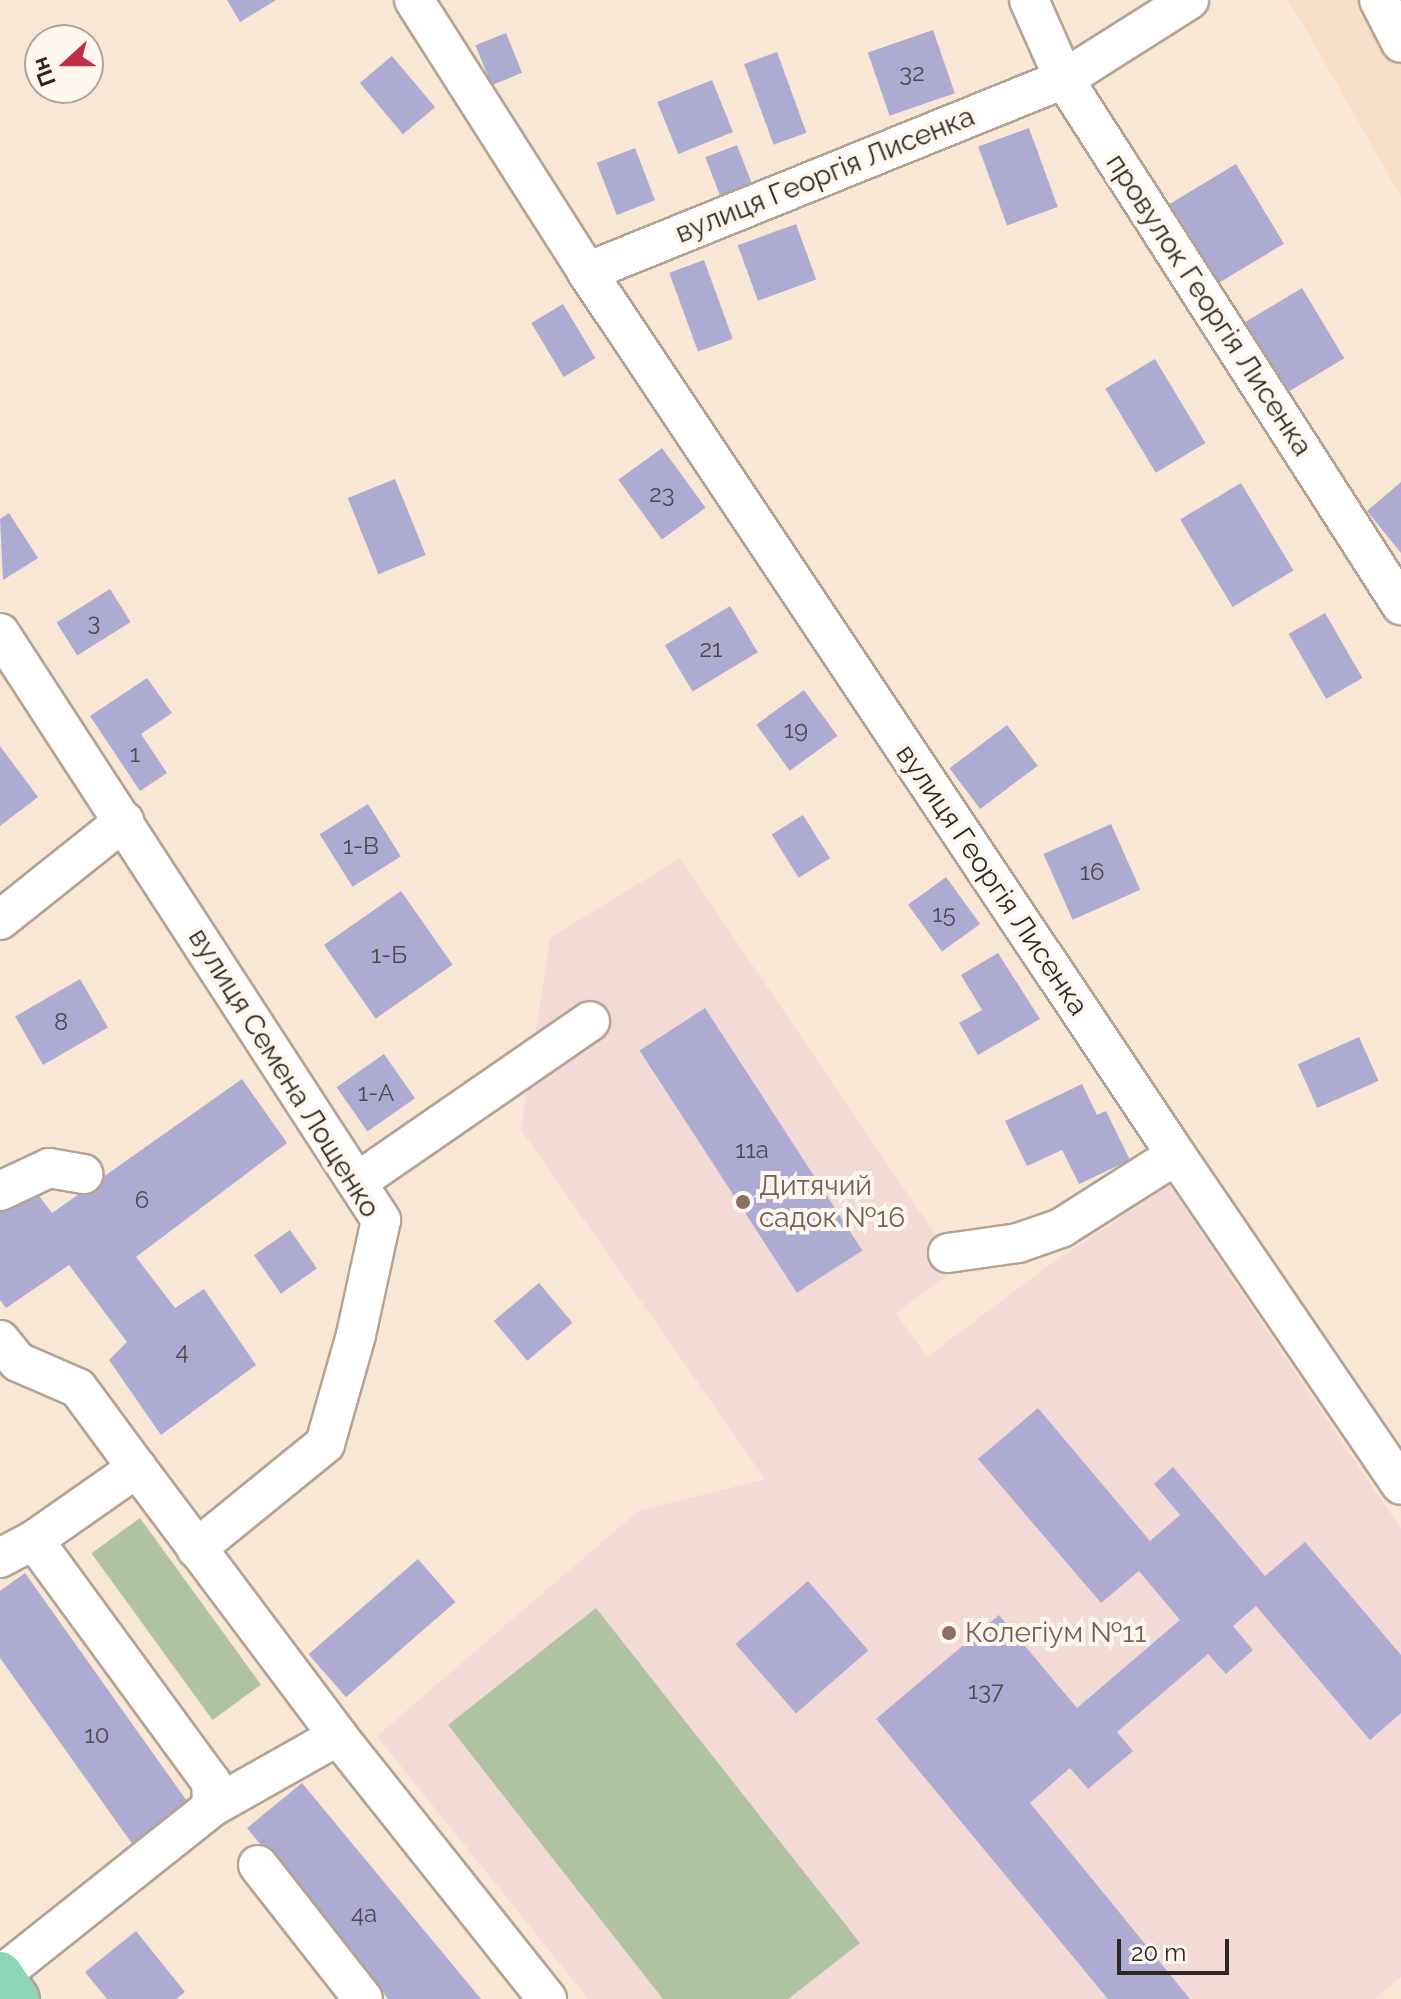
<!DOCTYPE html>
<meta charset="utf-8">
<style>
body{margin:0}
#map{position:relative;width:1401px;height:1999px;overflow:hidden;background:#f9e7d6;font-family:Raleway,sans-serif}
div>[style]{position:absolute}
.built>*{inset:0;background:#f7dfc7}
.education>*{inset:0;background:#f4dad7}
.green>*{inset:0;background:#afc2a2;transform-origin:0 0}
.building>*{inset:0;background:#aeabd2;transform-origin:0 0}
.roads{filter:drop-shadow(2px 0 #b4a393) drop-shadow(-2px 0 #b4a393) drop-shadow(0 2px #b4a393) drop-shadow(0 -2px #b4a393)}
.minor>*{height:38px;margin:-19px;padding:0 19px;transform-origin:19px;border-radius:19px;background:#fff}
.major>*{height:44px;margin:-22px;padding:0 22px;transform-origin:22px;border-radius:22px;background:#8ed4b9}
.dots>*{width:22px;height:22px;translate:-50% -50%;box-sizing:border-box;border:4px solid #fef7ef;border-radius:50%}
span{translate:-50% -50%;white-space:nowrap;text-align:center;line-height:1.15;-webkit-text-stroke:8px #fef7ef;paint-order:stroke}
.number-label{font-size:24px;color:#4f494e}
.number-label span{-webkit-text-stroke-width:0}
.street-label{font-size:28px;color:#2f2822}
.education-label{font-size:28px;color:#785e54}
.left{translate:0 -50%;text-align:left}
.north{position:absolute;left:24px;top:24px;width:80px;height:80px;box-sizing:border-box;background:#fef7ef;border:2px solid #aba49d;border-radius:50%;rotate:249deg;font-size:22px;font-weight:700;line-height:32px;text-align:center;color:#2f2822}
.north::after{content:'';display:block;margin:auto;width:28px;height:36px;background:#bf2e46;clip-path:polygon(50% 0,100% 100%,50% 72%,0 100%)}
.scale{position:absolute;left:1117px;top:1939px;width:112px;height:36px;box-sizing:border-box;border:4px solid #2f2822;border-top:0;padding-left:10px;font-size:24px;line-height:28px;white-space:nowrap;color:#2f2822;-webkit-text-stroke:6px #fef7ef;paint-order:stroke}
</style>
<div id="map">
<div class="built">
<i style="clip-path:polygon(1287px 0,1401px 0,1401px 197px,1309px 35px)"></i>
</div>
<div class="education">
<i style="clip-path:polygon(680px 858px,958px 1268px,896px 1313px,927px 1357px,1048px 1266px,1169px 1185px,1401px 1529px,1401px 1977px,1374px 1999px,588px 1999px,377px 1736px,638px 1511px,765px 1479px,521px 1130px,550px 938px)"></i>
</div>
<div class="green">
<i style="left:140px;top:1518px;width:206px;height:60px;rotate:54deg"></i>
<i style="clip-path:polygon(596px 1608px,860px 1943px,788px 1999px,663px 1999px,448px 1725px)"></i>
</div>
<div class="building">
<i style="clip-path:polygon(227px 0,276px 0,240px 22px)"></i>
<i style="left:933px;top:30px;width:67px;height:69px;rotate:71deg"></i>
<i style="left:506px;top:33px;width:43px;height:33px;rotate:68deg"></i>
<i style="left:777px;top:52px;width:86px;height:35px;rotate:70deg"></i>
<i style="left:392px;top:56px;width:67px;height:42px;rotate:50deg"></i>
<i style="left:712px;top:80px;width:56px;height:59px;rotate:68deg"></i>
<i style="left:1029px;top:128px;width:84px;height:54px;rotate:70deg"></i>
<i style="left:737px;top:145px;width:51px;height:34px;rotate:69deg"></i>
<i style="left:635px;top:148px;width:56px;height:41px;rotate:69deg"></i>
<i style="left:1236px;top:164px;width:93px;height:78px;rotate:59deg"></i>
<i style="left:796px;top:224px;width:59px;height:62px;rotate:70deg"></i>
<i style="left:704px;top:260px;width:84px;height:37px;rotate:70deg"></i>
<i style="left:1302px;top:288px;width:82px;height:68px;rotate:59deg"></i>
<i style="left:563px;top:304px;width:63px;height:37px;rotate:59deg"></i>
<i style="left:1155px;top:359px;width:98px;height:58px;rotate:59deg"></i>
<i style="left:662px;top:448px;width:74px;height:54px;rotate:54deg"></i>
<i style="left:395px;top:479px;width:82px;height:51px;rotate:68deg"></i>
<i style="clip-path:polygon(1401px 482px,1401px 553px,1367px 511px)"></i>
<i style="left:1241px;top:483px;width:102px;height:71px;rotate:59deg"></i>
<i style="clip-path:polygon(9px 513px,38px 558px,3px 580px,0 519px)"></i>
<i style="left:110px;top:589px;width:39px;height:63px;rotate:58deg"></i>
<i style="left:730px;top:606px;width:54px;height:76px;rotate:59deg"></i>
<i style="left:1325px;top:613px;width:75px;height:42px;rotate:60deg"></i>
<i style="clip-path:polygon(147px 678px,172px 713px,141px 734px,167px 773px,140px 791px,90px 716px)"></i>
<i style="left:804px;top:690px;width:57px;height:59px;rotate:54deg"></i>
<i style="left:1007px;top:725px;width:51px;height:72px;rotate:53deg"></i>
<i style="clip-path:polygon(0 746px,38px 797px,0 826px)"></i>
<i style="left:368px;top:804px;width:62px;height:57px;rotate:58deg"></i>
<i style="left:803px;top:815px;width:51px;height:37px;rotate:58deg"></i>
<i style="left:1111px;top:824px;width:72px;height:74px;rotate:66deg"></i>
<i style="left:946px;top:877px;width:58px;height:47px;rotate:54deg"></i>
<i style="left:401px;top:891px;width:90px;height:94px;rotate:55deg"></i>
<i style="clip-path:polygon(998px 953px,1040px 1019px,978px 1055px,959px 1023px,982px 1010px,961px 975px)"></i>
<i style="left:80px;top:979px;width:56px;height:75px;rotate:60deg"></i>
<i style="left:705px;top:1008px;width:289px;height:78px;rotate:57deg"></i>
<i style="left:1359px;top:1037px;width:48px;height:67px;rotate:66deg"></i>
<i style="left:384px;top:1054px;width:54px;height:58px;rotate:55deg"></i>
<i style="clip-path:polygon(242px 1079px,287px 1143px,136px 1257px,175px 1308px,204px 1289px,256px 1365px,161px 1435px,109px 1360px,127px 1342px,69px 1265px,6px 1308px,0 1300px,0 1212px,33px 1188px,52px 1213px)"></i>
<i style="clip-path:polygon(1082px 1084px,1097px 1115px,1106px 1111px,1130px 1160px,1079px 1184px,1062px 1150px,1027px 1166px,1005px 1121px)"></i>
<i style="left:290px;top:1230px;width:47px;height:44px;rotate:55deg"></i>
<i style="left:539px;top:1283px;width:52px;height:59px;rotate:50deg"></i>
<i style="clip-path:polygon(1038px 1408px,1150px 1541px,1180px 1515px,1154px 1484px,1173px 1467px,1265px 1576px,1305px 1542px,1401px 1655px,1401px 1713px,1370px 1740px,1256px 1606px,1233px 1626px,1253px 1650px,1226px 1674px,1208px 1654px,1117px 1732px,1133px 1751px,1088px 1789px,1070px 1768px,1030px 1803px,1190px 1999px,1108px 1999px,876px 1719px,999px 1615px,1077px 1708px,1180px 1620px,1139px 1571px,1101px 1603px,978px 1459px)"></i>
<i style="left:418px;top:1559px;width:57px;height:145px;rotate:49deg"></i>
<i style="clip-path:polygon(25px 1573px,194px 1811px,138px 1852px,0 1658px,0 1591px)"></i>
<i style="left:808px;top:1581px;width:92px;height:96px;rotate:49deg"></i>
<i style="clip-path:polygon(302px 1783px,481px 1999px,388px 1999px,247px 1828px)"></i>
<i style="clip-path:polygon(136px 1931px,185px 1992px,176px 1999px,107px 1999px,85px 1972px)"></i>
</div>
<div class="roads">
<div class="minor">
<i style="left:414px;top:0;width:322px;rotate:57.5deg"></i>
<i style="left:587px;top:272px;width:1061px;rotate:56.29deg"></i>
<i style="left:1176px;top:1155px;width:399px;rotate:55.7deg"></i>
<i style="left:1029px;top:0;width:86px;rotate:66.1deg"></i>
<i style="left:1064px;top:79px;width:625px;rotate:57.35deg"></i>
<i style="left:1379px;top:0;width:48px;rotate:62.9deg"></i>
<i style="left:587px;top:272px;width:515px;rotate:-22.03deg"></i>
<i style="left:1064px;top:79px;width:148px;rotate:-32.3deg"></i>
<i style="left:0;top:633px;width:700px;rotate:57.01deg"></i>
<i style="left:381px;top:1220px;width:118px;rotate:102.3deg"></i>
<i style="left:356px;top:1335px;width:113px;rotate:105.9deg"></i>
<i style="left:325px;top:1444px;width:166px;rotate:140.9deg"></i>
<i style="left:0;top:920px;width:159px;rotate:-38.6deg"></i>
<i style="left:357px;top:1182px;width:283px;rotate:-34.6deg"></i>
<i style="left:0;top:1191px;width:54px;rotate:-25.1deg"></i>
<i style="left:49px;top:1168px;width:35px;rotate:10deg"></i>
<i style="left:948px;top:1253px;width:71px;rotate:-8.1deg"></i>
<i style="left:1018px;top:1243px;width:46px;rotate:-19.2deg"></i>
<i style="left:1061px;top:1228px;width:136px;rotate:-32.4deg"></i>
<i style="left:0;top:1340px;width:28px;rotate:51deg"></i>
<i style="left:18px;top:1362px;width:65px;rotate:23.4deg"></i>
<i style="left:78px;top:1388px;width:99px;rotate:53.6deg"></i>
<i style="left:0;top:1558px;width:38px;rotate:-28deg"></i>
<i style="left:34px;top:1540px;width:126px;rotate:-35deg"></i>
<i style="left:137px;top:1468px;width:335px;rotate:53.1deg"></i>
<i style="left:338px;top:1736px;width:145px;rotate:150.6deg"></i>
<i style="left:338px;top:1736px;width:336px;rotate:51.5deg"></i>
<i style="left:258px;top:1865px;width:170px;rotate:51.9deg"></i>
<i style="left:1px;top:1975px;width:270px;rotate:-38.5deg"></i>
<i style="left:212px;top:1807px;width:25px;rotate:-92deg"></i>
<i style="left:211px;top:1782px;width:300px;rotate:-126.2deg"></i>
</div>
<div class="major">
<i style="left:0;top:1974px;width:30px;rotate:56deg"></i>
</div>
</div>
<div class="dots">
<i style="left:743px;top:1202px;background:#8d6e63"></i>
<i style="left:949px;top:1633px;background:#8d6e63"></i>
</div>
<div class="number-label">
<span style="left:912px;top:73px">32</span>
<span style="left:662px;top:494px">23</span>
<span style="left:94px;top:622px">3</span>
<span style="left:711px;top:649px">21</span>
<span style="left:796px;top:730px">19</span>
<span style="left:135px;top:754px">1</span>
<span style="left:361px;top:846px">1-В</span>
<span style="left:1092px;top:872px">16</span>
<span style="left:944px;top:914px">15</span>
<span style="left:389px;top:955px">1-Б</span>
<span style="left:61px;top:1022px">8</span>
<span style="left:376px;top:1093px">1-А</span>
<span style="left:752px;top:1150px">11а</span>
<span style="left:142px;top:1200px">6</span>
<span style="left:182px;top:1351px">4</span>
<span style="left:986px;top:1691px">137</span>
<span style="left:97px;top:1735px">10</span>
<span style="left:364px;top:1914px">4а</span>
</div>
<div class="street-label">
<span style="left:825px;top:175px;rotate:-22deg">вулиця Георгія Лисенка</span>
<span style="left:1209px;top:305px;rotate:57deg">провулок Георгія Лисенка</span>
<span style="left:992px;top:880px;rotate:56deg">вулиця Георгія Лисенка</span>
<span style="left:284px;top:1073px;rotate:58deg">вулиця Семена Лощенко</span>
</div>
<div class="education-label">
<span class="left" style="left:759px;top:1202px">Дитячий<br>садок №16</span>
<span class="left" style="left:965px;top:1633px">Колегіум №11</span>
</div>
<div class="north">Пн</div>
<div class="scale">20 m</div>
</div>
